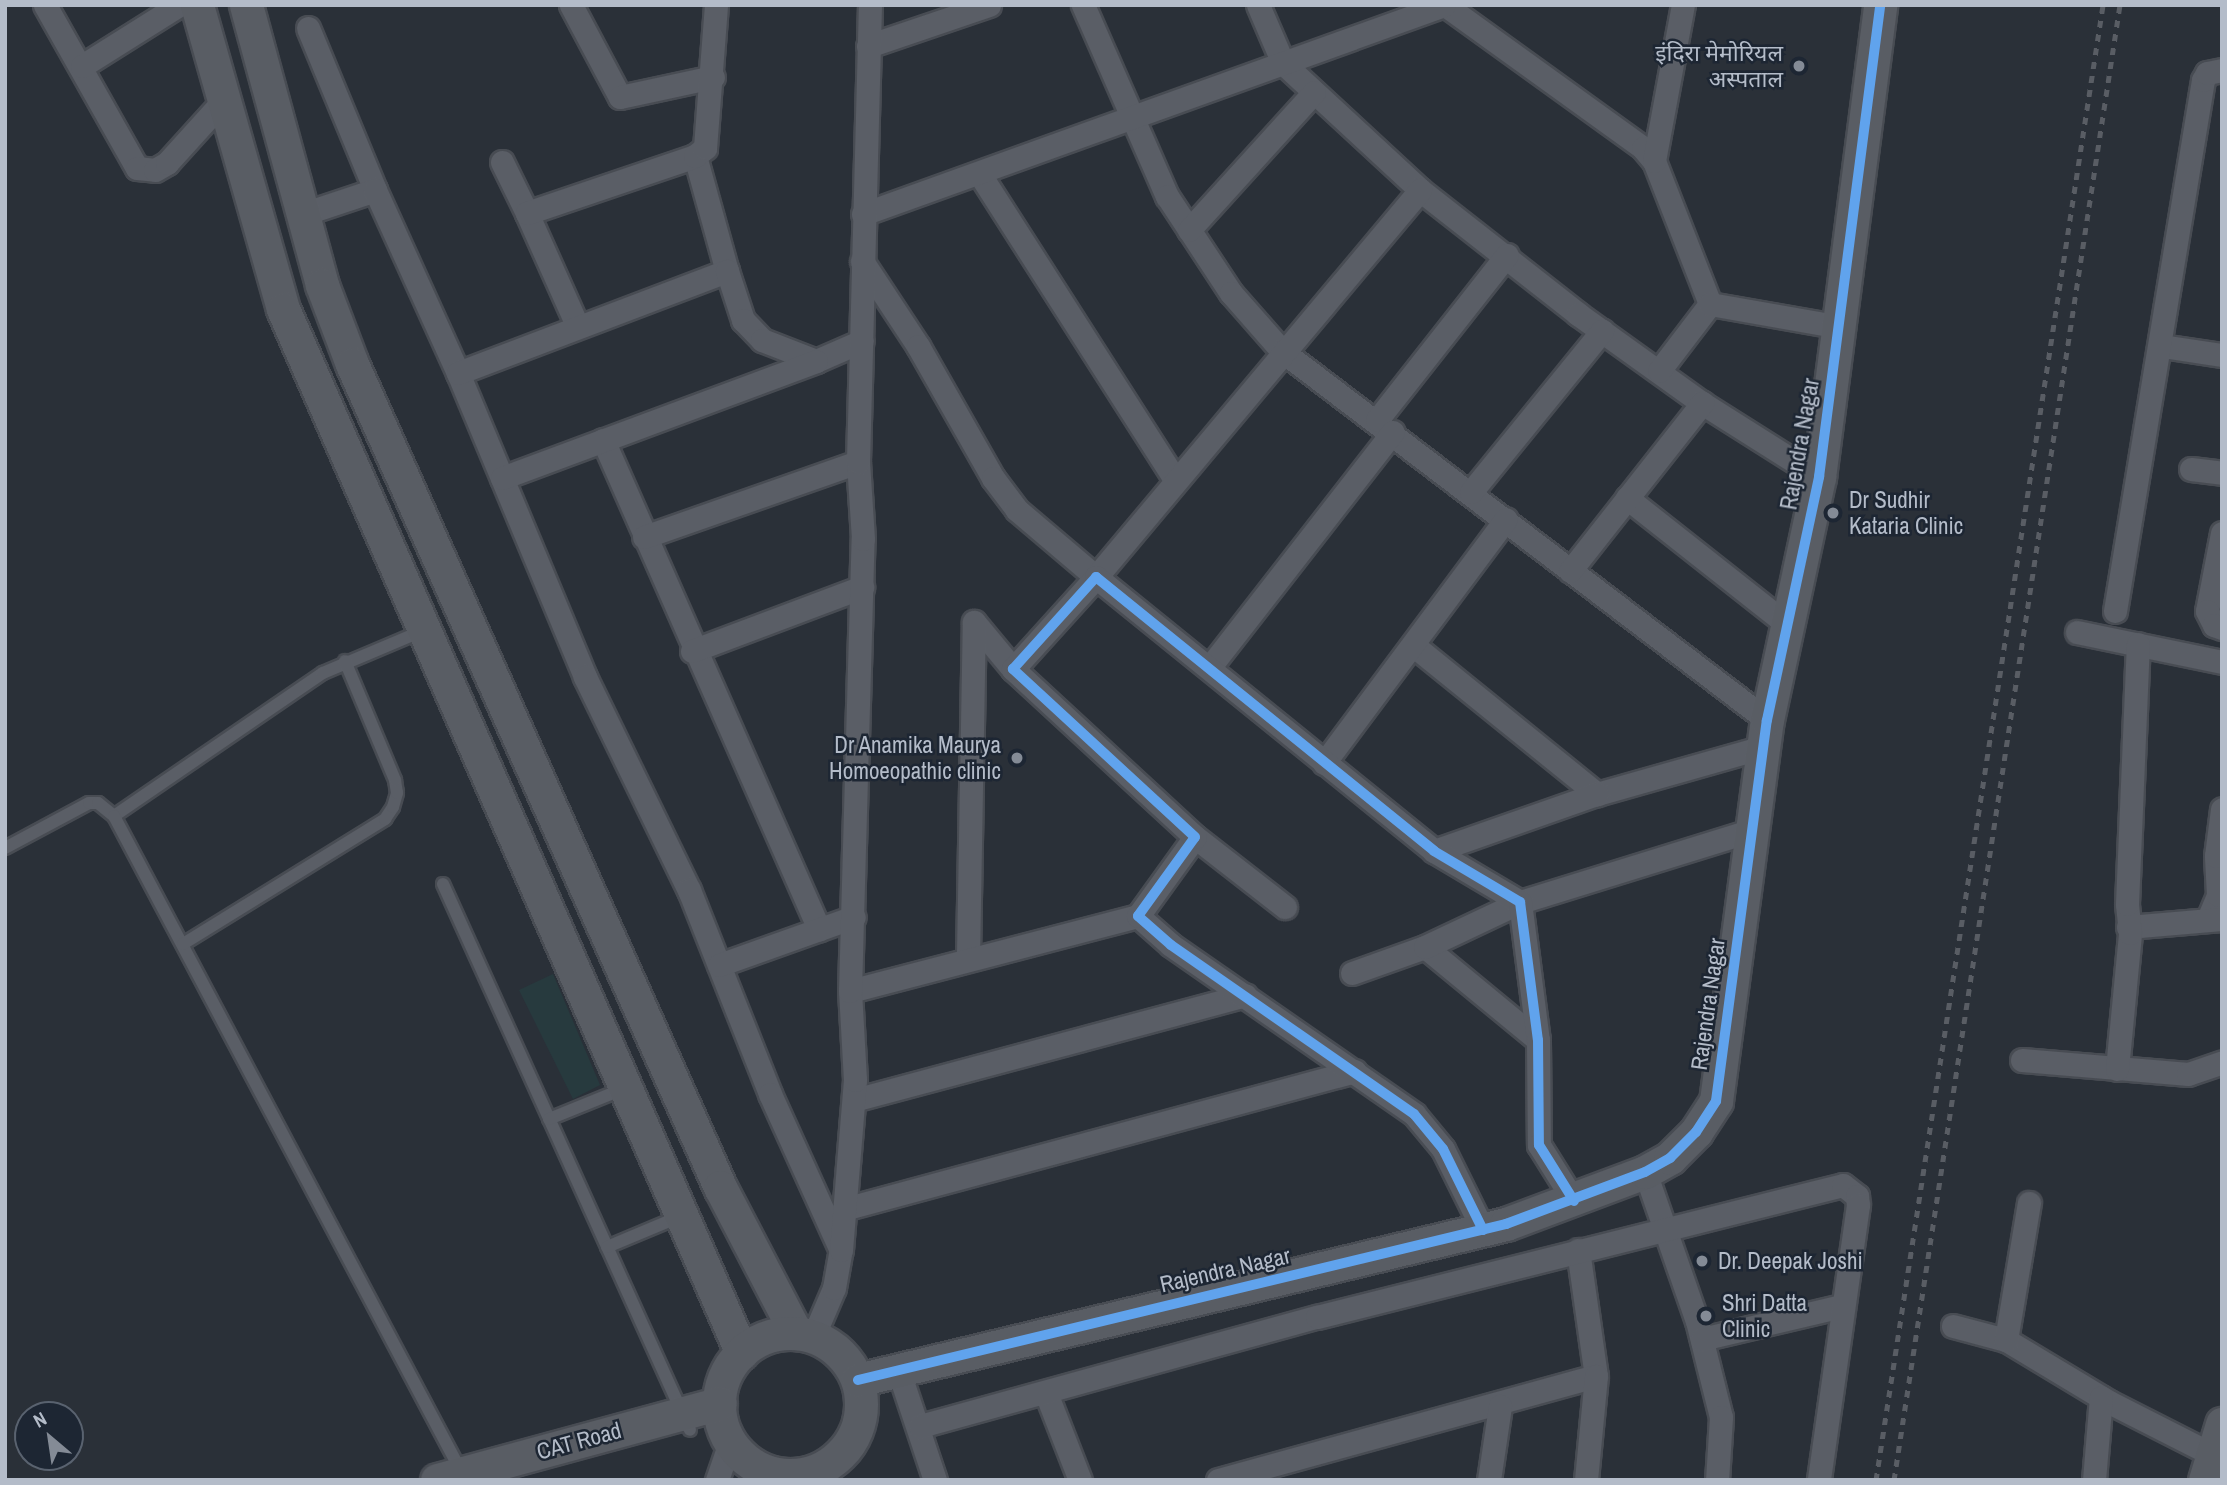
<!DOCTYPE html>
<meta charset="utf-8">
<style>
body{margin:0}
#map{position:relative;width:2227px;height:1485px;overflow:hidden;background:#2a3038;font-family:"Archivo Narrow","Noto Sans Devanagari",sans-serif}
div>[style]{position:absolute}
.green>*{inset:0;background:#273a3e}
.roads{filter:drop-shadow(2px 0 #484c53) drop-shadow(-2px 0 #484c53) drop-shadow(0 2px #484c53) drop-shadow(0 -2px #484c53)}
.lane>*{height:12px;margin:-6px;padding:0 6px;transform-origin:6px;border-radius:6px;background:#5a5e66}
.street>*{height:23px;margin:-11.5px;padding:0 11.5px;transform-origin:11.5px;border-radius:11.5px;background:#5a5e66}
.secondary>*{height:33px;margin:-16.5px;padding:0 16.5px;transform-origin:16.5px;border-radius:16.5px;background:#595d64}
.secondary>.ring{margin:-16.5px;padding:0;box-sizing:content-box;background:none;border:33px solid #595d64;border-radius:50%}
.rail>*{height:5px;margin-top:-2.5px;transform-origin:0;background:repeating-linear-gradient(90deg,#595d64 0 7px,transparent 0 14px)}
.cycleway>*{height:10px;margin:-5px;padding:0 5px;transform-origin:5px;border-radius:5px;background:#60a3ed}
.dots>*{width:19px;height:19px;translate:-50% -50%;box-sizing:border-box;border:4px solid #1d2633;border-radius:50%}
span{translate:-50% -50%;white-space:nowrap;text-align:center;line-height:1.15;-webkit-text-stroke:5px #1d2633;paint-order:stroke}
.poi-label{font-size:23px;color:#b4bcc9}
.right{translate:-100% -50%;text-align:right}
.left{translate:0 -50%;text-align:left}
.street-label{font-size:23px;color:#b4bcc9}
.frame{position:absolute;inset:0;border:7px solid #b4bcc9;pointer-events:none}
.north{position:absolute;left:14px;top:1401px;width:70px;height:70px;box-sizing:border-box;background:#1d2633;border:2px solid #59626f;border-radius:50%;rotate:331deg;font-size:19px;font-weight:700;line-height:28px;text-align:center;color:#b4bcc9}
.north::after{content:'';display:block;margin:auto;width:24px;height:32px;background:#848b96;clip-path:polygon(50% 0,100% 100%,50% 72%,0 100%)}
</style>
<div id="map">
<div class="green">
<i style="clip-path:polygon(553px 974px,600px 1085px,573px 1099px,519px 990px)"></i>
</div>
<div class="roads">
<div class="lane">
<i style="left:114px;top:816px;width:253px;rotate:-34.4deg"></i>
<i style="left:323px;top:673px;width:108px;rotate:-23deg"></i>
<i style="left:5px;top:848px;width:95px;rotate:-28.2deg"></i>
<i style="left:89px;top:803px;width:9px"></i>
<i style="left:98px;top:803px;width:21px;rotate:39deg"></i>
<i style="left:114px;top:816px;width:743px;rotate:62.09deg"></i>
<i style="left:443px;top:884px;width:599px;rotate:65.66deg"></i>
<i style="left:183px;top:944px;width:238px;rotate:-31.7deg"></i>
<i style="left:385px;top:819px;width:14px;rotate:-56deg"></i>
<i style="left:393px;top:807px;width:15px;rotate:-74deg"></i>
<i style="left:397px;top:793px;width:13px;rotate:-99deg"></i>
<i style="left:395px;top:780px;width:129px;rotate:-112.8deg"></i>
<i style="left:549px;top:1119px;width:80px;rotate:-22.1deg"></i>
<i style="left:607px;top:1247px;width:80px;rotate:-22.7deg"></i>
</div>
<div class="street">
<i style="left:45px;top:5px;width:187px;rotate:60.6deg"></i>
<i style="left:137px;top:168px;width:18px;rotate:6deg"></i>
<i style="left:155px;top:170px;width:14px;rotate:-30deg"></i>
<i style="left:167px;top:163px;width:85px;rotate:-47.9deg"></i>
<i style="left:571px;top:5px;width:104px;rotate:62deg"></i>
<i style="left:620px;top:97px;width:95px;rotate:-12.1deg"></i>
<i style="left:1083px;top:5px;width:209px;rotate:66.3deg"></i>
<i style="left:1167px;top:196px;width:116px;rotate:56.6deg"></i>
<i style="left:1231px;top:293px;width:77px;rotate:48.7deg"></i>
<i style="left:1282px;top:351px;width:609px;rotate:37.26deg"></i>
<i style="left:1258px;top:5px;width:63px;rotate:66.7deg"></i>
<i style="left:1283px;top:63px;width:187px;rotate:42.8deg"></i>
<i style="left:1420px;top:190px;width:201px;rotate:38.1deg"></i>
<i style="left:1578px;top:314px;width:153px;rotate:35.7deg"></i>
<i style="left:1702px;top:403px;width:138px;rotate:32.3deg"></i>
<i style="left:1445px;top:5px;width:244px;rotate:35.8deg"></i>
<i style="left:1643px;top:148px;width:17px;rotate:50deg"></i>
<i style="left:1654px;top:161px;width:154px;rotate:68.6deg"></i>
<i style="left:1710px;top:304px;width:84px;rotate:127.3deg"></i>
<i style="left:308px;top:28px;width:175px;rotate:67.5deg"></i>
<i style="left:868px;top:46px;width:128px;rotate:-18.7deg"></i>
<i style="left:82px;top:66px;width:115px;rotate:-32.2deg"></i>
<i style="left:695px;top:156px;width:119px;rotate:74.5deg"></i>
<i style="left:1654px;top:161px;width:159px;rotate:-79.5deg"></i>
<i style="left:502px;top:162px;width:57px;rotate:63.9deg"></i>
<i style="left:979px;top:173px;width:363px;rotate:57.4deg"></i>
<i style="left:303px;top:214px;width:76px;rotate:-18.4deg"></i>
<i style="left:375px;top:190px;width:201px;rotate:65.6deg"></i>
<i style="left:458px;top:373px;width:329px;rotate:67.3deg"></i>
<i style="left:585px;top:677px;width:237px;rotate:64deg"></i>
<i style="left:689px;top:890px;width:219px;rotate:68.3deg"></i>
<i style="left:770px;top:1094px;width:169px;rotate:65.6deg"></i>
<i style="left:863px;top:214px;width:617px;rotate:-19.78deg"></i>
<i style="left:1189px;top:230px;width:186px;rotate:-47.8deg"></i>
<i style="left:862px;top:261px;width:102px;rotate:56.6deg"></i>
<i style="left:918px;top:346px;width:152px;rotate:60.4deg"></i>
<i style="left:993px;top:478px;width:40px;rotate:53deg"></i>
<i style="left:1017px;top:510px;width:104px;rotate:40.3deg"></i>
<i style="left:1096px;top:577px;width:505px;rotate:-50.06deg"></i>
<i style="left:1710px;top:304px;width:132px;rotate:10deg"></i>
<i style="left:577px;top:325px;width:123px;rotate:-114.1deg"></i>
<i style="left:527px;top:213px;width:177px;rotate:-18.7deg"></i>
<i style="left:695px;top:156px;width:13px;rotate:-39deg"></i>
<i style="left:705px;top:148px;width:143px;rotate:-85.6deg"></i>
<i style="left:2162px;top:346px;width:61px;rotate:8.5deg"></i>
<i style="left:458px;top:373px;width:288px;rotate:-20.8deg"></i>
<i style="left:727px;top:271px;width:52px;rotate:71.9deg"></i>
<i style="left:743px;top:320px;width:28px;rotate:46deg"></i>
<i style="left:762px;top:340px;width:58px;rotate:21.3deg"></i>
<i style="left:816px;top:361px;width:50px;rotate:-23.5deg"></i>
<i style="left:1377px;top:420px;width:210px;rotate:-51.8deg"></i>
<i style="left:603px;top:440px;width:535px;rotate:66.17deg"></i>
<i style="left:2191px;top:469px;width:31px;rotate:7deg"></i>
<i style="left:502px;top:478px;width:335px;rotate:-20.4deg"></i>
<i style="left:1471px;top:492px;width:208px;rotate:-50.9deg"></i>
<i style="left:1627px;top:498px;width:201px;rotate:38.3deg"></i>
<i style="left:2222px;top:533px;width:79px;rotate:100.9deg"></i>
<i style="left:2207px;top:611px;width:16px;rotate:63deg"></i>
<i style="left:2214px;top:625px;width:9px;rotate:21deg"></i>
<i style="left:644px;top:537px;width:227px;rotate:-19.3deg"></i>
<i style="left:1570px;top:571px;width:214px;rotate:-51.8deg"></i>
<i style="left:2115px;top:611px;width:538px;rotate:-80.59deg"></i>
<i style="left:2203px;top:80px;width:8px;rotate:-60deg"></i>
<i style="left:2207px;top:73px;width:15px;rotate:-11deg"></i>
<i style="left:974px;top:622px;width:61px;rotate:50.3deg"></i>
<i style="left:2077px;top:632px;width:148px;rotate:11.7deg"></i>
<i style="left:1413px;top:645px;width:237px;rotate:39deg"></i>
<i style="left:1597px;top:794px;width:173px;rotate:-15.8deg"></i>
<i style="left:692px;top:651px;width:182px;rotate:-20.6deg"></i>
<i style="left:1209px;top:668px;width:299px;rotate:-52.1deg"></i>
<i style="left:1324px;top:763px;width:304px;rotate:-53.3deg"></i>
<i style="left:1195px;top:837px;width:114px;rotate:37.9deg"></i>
<i style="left:1434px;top:851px;width:173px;rotate:-19.3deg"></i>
<i style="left:2208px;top:919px;width:26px;rotate:-67deg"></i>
<i style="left:2218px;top:895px;width:39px;rotate:-93deg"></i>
<i style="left:2216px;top:856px;width:47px;rotate:-82.7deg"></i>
<i style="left:2128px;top:927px;width:94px;rotate:-4.9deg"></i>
<i style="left:968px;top:957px;width:335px;rotate:-89deg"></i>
<i style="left:719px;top:965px;width:143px;rotate:-19.6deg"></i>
<i style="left:1352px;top:973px;width:77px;rotate:-19.6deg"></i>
<i style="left:850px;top:991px;width:298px;rotate:-14.6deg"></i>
<i style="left:1538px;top:1040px;width:146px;rotate:-140.5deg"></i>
<i style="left:1425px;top:947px;width:105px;rotate:-25.3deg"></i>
<i style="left:1520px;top:902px;width:244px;rotate:-17.2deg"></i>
<i style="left:2022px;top:1060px;width:167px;rotate:4.8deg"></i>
<i style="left:2188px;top:1074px;width:36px;rotate:-19deg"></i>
<i style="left:2117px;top:1069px;width:137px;rotate:-84.5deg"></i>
<i style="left:2130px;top:933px;width:29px;rotate:-96deg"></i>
<i style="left:2127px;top:904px;width:260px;rotate:-87.6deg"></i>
<i style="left:854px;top:1100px;width:405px;rotate:-15deg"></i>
<i style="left:1645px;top:1172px;width:158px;rotate:70.8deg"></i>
<i style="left:1697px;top:1321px;width:99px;rotate:76deg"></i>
<i style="left:1721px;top:1417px;width:63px;rotate:93.6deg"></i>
<i style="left:844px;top:1209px;width:529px;rotate:-15.11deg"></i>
<i style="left:1483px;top:1230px;width:90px;rotate:-116.3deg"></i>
<i style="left:1443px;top:1149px;width:45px;rotate:-129.6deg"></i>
<i style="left:1414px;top:1114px;width:296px;rotate:-145.2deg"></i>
<i style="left:1171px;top:945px;width:44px;rotate:-138.7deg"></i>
<i style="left:1138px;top:916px;width:97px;rotate:-54.2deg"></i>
<i style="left:1195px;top:837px;width:248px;rotate:-137.3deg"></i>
<i style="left:1013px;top:669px;width:124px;rotate:-47.9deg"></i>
<i style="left:1096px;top:577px;width:435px;rotate:39deg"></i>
<i style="left:1434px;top:851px;width:100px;rotate:30.7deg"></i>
<i style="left:1520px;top:902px;width:139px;rotate:82.6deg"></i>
<i style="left:1538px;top:1040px;width:105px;rotate:89.5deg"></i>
<i style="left:1539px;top:1145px;width:66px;rotate:58deg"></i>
<i style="left:1578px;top:1250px;width:127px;rotate:81.9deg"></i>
<i style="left:1953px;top:1326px;width:55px;rotate:14.8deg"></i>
<i style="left:2006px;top:1340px;width:120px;rotate:31deg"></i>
<i style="left:2109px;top:1402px;width:117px;rotate:27deg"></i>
<i style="left:813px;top:1337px;width:53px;rotate:-66.8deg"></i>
<i style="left:834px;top:1288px;width:39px;rotate:-80deg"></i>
<i style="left:841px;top:1250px;width:171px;rotate:-85.3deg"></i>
<i style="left:855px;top:1080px;width:89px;rotate:-93.2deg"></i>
<i style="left:850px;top:991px;width:452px;rotate:-88.4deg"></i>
<i style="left:863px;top:539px;width:77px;rotate:-93.7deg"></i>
<i style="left:858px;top:462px;width:457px;rotate:-88.5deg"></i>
<i style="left:1702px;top:1339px;width:144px;rotate:-13.3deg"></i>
<i style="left:2006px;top:1340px;width:139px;rotate:-80.5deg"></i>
<i style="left:898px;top:1369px;width:117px;rotate:71.6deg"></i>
<i style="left:1046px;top:1393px;width:93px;rotate:68.7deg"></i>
<i style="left:920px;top:1426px;width:412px;rotate:-15.4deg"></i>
<i style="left:1317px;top:1317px;width:542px;rotate:-14.09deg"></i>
<i style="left:1843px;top:1185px;width:18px;rotate:38deg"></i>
<i style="left:1857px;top:1196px;width:9px;rotate:84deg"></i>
<i style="left:1858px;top:1205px;width:278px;rotate:98.1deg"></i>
<i style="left:717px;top:1480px;width:39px;rotate:-71deg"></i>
<i style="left:1218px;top:1480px;width:392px;rotate:-15.4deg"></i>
<i style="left:1596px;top:1376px;width:104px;rotate:95.5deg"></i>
<i style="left:1489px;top:1480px;width:75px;rotate:-81.5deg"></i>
<i style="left:2094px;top:1480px;width:83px;rotate:-85.2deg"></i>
</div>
<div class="secondary">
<i style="left:197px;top:5px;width:316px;rotate:74.2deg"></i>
<i style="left:283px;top:309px;width:1140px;rotate:66.27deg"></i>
<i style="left:246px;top:5px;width:290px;rotate:74.8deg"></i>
<i style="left:322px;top:285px;width:85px;rotate:69.2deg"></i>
<i style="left:352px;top:364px;width:902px;rotate:65.91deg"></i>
<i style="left:720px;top:1187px;width:165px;rotate:62.5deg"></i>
<i class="ring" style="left:719px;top:1333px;width:109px;height:109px"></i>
<i style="left:858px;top:1380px;width:667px;rotate:-13.54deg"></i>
<i style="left:1506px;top:1224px;width:148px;rotate:-20.5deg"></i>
<i style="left:1645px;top:1172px;width:29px;rotate:-29deg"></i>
<i style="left:1670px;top:1158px;width:37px;rotate:-45deg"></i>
<i style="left:1696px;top:1132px;width:37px;rotate:-57deg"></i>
<i style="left:1716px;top:1101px;width:384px;rotate:-82.4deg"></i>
<i style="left:1767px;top:720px;width:249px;rotate:-77.9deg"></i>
<i style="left:1819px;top:477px;width:476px;rotate:-82.6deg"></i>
<i style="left:437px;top:1480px;width:293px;rotate:-15.2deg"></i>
<i style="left:2205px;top:1480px;width:59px;rotate:-73.1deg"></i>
</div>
</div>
<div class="rail">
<i style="left:1876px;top:1480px;width:1492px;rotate:-81.25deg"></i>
<i style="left:1894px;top:1480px;width:1492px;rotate:-81.29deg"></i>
</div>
<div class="cycleway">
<i style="left:1483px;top:1230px;width:90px;rotate:-116.3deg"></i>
<i style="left:1443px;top:1149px;width:45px;rotate:-129.6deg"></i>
<i style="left:1414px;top:1114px;width:296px;rotate:-145.2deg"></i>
<i style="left:1171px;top:945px;width:44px;rotate:-138.7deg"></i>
<i style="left:1138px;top:916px;width:97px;rotate:-54.2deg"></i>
<i style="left:1195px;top:837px;width:248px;rotate:-137.3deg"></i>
<i style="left:1013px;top:669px;width:124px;rotate:-47.9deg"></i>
<i style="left:1096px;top:577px;width:435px;rotate:39deg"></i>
<i style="left:1434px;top:851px;width:100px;rotate:30.7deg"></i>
<i style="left:1520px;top:902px;width:139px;rotate:82.6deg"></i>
<i style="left:1538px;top:1040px;width:105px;rotate:89.5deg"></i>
<i style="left:1539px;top:1145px;width:66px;rotate:58deg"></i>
<i style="left:858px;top:1380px;width:667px;rotate:-13.54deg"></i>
<i style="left:1506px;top:1224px;width:148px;rotate:-20.5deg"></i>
<i style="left:1645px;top:1172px;width:29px;rotate:-29deg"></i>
<i style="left:1670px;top:1158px;width:37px;rotate:-45deg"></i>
<i style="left:1696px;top:1132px;width:37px;rotate:-57deg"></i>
<i style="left:1716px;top:1101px;width:384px;rotate:-82.4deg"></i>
<i style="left:1767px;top:720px;width:249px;rotate:-77.9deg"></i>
<i style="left:1819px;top:477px;width:476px;rotate:-82.6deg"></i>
</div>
<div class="dots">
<i style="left:1799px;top:66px;background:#848b96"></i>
<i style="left:1833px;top:513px;background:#848b96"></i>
<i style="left:1017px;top:758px;background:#848b96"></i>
<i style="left:1702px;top:1261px;background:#848b96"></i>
<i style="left:1706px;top:1316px;background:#848b96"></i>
</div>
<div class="poi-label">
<span class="right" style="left:1783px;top:66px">इंदिरा मेमोरियल<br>अस्पताल</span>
<span class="left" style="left:1849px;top:513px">Dr Sudhir<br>Kataria Clinic</span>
<span class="right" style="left:1001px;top:758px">Dr Anamika Maurya<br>Homoeopathic clinic</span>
<span class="left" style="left:1718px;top:1261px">Dr. Deepak Joshi</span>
<span class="left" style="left:1722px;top:1316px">Shri Datta<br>Clinic</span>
</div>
<div class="street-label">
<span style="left:1800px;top:444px;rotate:-80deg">Rajendra Nagar</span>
<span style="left:1708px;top:1004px;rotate:-82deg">Rajendra Nagar</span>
<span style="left:1225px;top:1270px;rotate:-13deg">Rajendra Nagar</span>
<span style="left:579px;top:1441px;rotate:-15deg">CAT Road</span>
</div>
<div class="frame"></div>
<div class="north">N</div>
</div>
